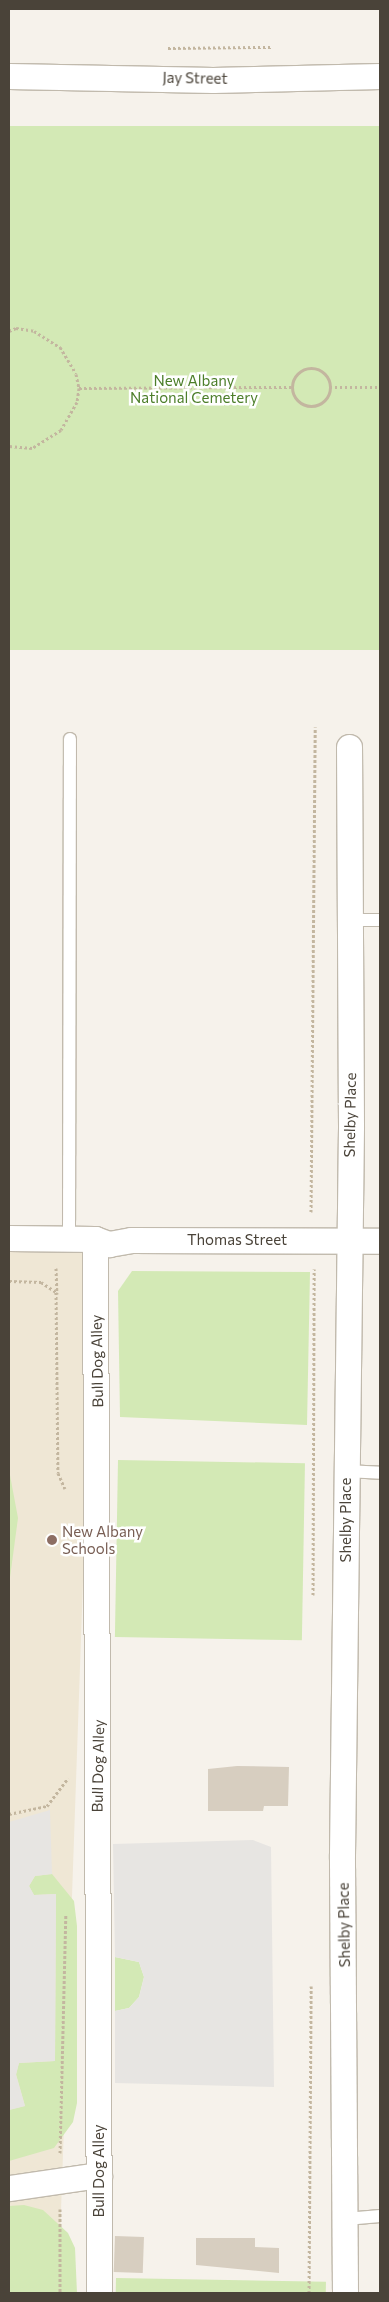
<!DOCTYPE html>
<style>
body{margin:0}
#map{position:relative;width:389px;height:2302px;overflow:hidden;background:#f6f2eb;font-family:Commissioner,sans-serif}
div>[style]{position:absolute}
.education>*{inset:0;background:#efe7d5;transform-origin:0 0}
.green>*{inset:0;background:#d3e9b5;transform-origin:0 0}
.parking>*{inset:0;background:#e7e5e2}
.building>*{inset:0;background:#d7cec0;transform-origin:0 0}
.path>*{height:3px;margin-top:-1.5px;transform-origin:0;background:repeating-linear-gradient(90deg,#c3b69f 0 2.5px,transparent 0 5px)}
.path>.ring{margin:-1.5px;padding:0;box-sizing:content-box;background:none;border:3px solid #c3b69f;border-radius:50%}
.roads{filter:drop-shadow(1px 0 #c1baad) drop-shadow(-1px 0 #c1baad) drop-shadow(0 1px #c1baad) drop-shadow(0 -1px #c1baad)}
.lane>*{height:12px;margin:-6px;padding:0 6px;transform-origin:6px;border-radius:6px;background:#fff}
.street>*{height:25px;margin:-12.5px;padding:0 12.5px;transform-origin:12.5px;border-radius:12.5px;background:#fff}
.dots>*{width:14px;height:14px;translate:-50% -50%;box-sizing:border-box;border:2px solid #fff;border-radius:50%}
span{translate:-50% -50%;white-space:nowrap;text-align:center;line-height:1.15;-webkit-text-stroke:5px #fff;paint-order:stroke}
.street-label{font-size:15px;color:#4a4339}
.park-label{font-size:15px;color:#4c7e2a}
.education-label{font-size:15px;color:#785e54}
.left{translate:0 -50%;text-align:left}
.frame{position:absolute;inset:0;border:10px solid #4a4339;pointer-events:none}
</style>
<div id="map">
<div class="education">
<i style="left:9px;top:1236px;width:86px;height:1057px;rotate:2deg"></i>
</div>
<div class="green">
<i style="left:380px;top:126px;width:524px;height:371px;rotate:90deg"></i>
<i style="clip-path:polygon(132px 1271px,310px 1272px,307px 1425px,120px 1417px,118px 1291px)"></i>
<i style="left:118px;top:1460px;width:187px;height:177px;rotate:1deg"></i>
<i style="clip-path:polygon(9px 1470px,18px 1518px,9px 1585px)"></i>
<i style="clip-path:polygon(52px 1874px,74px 1901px,77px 1926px,77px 2103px,73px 2122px,54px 2148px,9px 2161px,9px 2110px,25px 2106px,16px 2074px,19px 2063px,55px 2061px,56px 1894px,34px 1895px,29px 1886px,35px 1876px)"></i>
<i style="clip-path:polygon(115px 1957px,139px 1962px,144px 1977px,139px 1997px,129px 2008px,115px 2011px)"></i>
<i style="clip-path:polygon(24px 2205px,43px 2210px,68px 2233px,75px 2248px,77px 2293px,9px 2293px,9px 2206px)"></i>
<i style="left:116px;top:2278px;width:210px;height:15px;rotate:1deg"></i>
</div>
<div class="parking">
<i style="clip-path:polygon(50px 1810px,52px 1874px,35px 1876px,29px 1886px,34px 1895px,56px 1894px,55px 2061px,19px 2063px,16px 2075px,25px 2106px,9px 2110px,9px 1822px)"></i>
<i style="clip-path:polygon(253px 1840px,271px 1847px,274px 2087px,115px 2083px,115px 2011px,129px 2008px,139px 1997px,144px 1977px,139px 1962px,115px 1957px,113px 1844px)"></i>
</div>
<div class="building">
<i style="clip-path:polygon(237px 1766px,289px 1767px,288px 1806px,264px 1806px,263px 1811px,208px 1811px,208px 1769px)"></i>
<i style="left:115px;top:2236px;width:29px;height:36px;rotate:2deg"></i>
<i style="clip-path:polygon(196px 2238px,255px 2238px,255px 2247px,279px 2248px,279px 2273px,196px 2265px)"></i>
</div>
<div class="path">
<i style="left:168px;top:48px;width:104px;rotate:-0.6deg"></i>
<i style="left:9px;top:331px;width:8px;rotate:-23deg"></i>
<i style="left:16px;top:328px;width:18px;rotate:9deg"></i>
<i style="left:34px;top:331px;width:31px;rotate:32deg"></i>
<i style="left:60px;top:347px;width:31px;rotate:59deg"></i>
<i style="left:76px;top:374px;width:14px;rotate:78deg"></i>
<i style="left:79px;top:388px;width:14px;rotate:98deg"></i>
<i style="left:77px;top:402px;width:32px;rotate:120deg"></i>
<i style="left:61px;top:430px;width:34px;rotate:148deg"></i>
<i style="left:32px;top:448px;width:23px;rotate:-175deg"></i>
<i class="ring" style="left:292px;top:368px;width:35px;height:35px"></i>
<i style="left:330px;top:387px;width:50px"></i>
<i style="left:79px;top:388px;width:212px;rotate:-0.3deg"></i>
<i style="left:311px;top:1212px;width:485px;rotate:-89.5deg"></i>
<i style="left:56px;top:1268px;width:26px;rotate:88deg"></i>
<i style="left:9px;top:1281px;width:32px;rotate:2deg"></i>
<i style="left:41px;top:1282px;width:18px;rotate:34deg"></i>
<i style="left:56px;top:1292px;width:181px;rotate:89.4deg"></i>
<i style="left:58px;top:1473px;width:17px;rotate:66deg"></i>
<i style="left:313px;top:1595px;width:326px;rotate:-89.8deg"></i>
<i style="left:9px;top:1814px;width:39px;rotate:-12deg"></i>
<i style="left:47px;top:1806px;width:35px;rotate:-53deg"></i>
<i style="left:60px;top:2153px;width:239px;rotate:-88.6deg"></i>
<i style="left:60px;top:2209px;width:84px;rotate:90deg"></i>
<i style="left:309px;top:2293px;width:307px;rotate:-89.6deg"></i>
</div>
<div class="roads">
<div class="lane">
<i style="left:349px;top:920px;width:31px"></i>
<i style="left:69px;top:1239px;width:500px;rotate:-89.89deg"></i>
<i style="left:346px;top:1471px;width:34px;rotate:3deg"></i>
<i style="left:346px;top:2219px;width:34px;rotate:-5deg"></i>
</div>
<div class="street">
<i style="left:9px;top:76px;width:204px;rotate:1.1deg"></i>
<i style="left:213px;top:80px;width:167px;rotate:-1.4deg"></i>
<i style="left:9px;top:1238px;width:86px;rotate:0.7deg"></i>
<i style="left:95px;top:1239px;width:15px;rotate:20deg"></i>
<i style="left:109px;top:1244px;width:22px;rotate:-10deg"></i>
<i style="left:131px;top:1240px;width:249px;rotate:0.2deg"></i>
<i style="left:95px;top:1239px;width:1054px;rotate:89.78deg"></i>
<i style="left:9px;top:2188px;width:91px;rotate:-8.2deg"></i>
<i style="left:345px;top:2293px;width:439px;rotate:-90.4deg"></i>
<i style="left:342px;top:1854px;width:728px;rotate:-89.29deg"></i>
<i style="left:351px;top:1126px;width:379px;rotate:-90.3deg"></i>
</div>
</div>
<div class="dots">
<i style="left:52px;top:1540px;background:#8d6e63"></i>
</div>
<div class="street-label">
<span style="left:195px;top:78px;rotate:1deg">Jay Street</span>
<span style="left:350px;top:1115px;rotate:-89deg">Shelby Place</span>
<span style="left:237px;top:1240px">Thomas Street</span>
<span style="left:97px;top:1361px;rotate:-91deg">Bull Dog Alley</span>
<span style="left:346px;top:1520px;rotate:-90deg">Shelby Place</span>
<span style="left:98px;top:1766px;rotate:-89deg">Bull Dog Alley</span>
<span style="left:344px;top:1925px;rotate:-91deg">Shelby Place</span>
<span style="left:99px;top:2171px;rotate:-90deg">Bull Dog Alley</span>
</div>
<div class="park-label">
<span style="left:194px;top:389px">New Albany<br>National Cemetery</span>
</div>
<div class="education-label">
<span class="left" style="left:62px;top:1540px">New Albany<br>Schools</span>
</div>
<div class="frame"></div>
</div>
